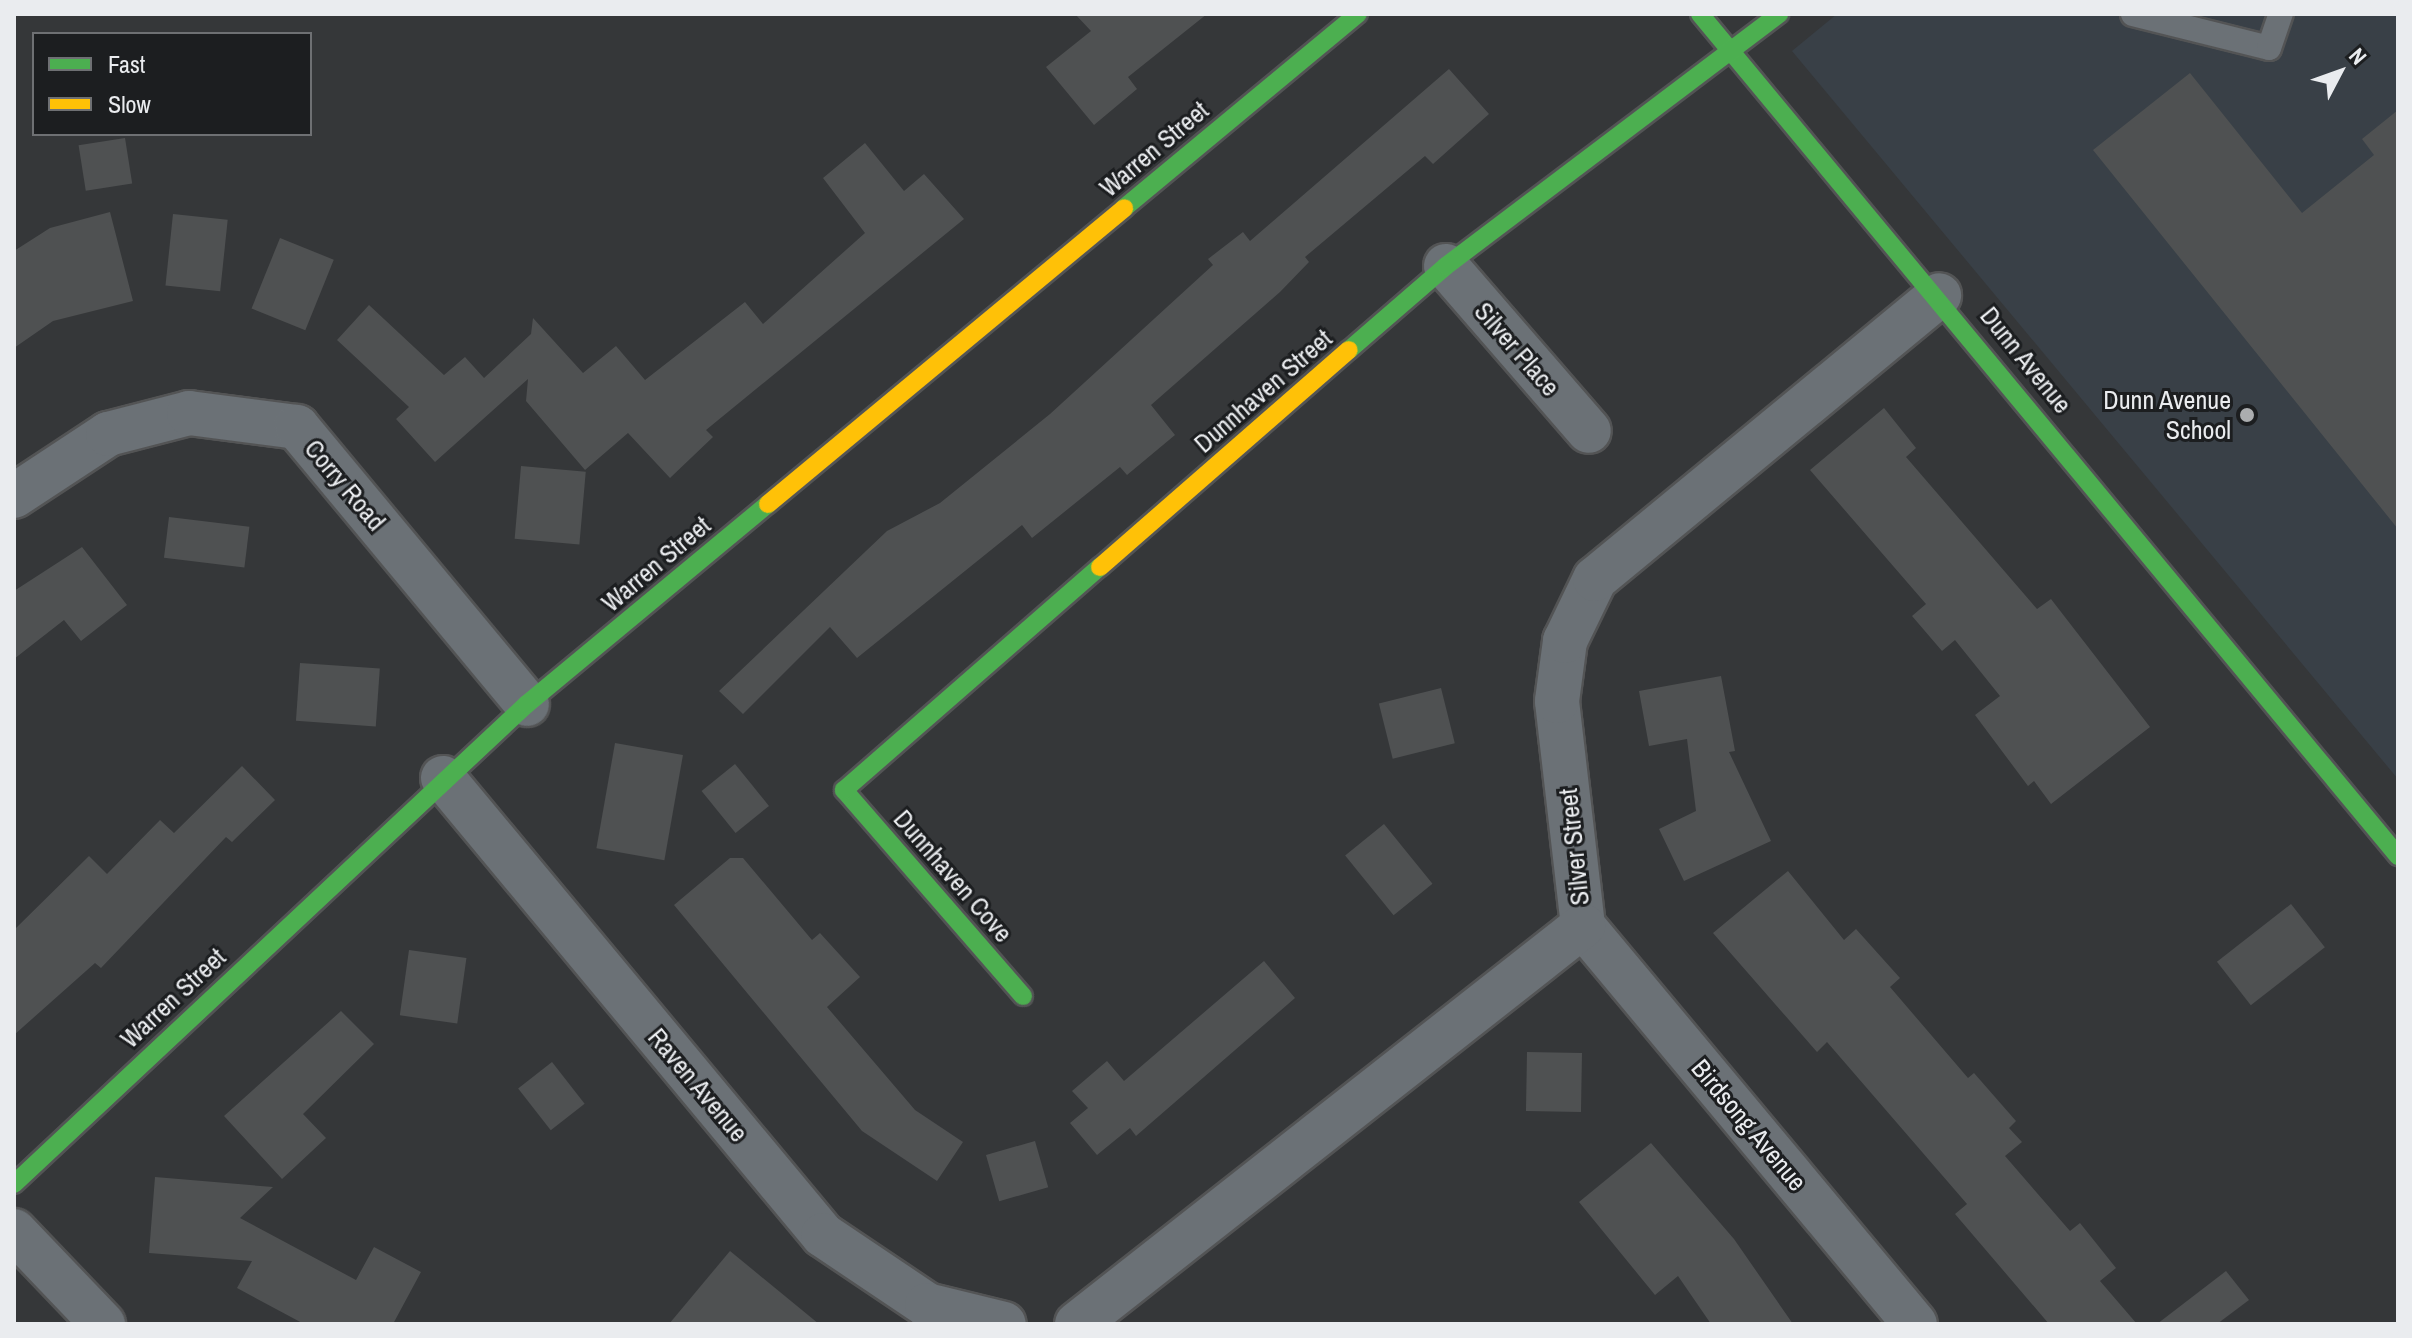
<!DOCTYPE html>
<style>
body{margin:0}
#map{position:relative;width:2412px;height:1338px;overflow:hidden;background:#353739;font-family:"Archivo Narrow",sans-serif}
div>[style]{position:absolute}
.built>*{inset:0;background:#394047}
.building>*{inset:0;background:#4f5152;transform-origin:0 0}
.roads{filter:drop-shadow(2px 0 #535455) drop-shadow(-2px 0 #535455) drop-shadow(0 2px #535455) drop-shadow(0 -2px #535455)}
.lane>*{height:24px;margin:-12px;padding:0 12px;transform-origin:12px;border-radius:12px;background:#6b7176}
.street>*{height:44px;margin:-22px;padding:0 22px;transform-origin:22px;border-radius:22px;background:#6b7176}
.fast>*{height:18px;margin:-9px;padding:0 9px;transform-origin:9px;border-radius:9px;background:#4caf50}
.slow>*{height:18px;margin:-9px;padding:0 9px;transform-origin:9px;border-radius:9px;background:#ffc107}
.dots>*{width:22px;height:22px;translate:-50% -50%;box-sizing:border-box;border:4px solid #1c1e20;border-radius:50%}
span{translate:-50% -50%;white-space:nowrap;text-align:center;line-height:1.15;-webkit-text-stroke:6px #1c1e20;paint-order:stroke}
.street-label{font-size:26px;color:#eaecef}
.poi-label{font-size:26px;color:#eaecef}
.right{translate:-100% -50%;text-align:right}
.frame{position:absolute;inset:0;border:16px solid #eaecef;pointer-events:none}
.legend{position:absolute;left:32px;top:32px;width:280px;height:104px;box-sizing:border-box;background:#1c1e20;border:2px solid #6e7073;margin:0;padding:10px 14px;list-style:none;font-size:24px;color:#eaecef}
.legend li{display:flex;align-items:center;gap:16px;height:40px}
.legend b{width:40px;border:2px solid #6e7073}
.north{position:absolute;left:2300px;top:32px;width:80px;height:80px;-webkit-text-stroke:6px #1c1e20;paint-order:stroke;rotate:49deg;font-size:22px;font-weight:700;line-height:32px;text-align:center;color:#eaecef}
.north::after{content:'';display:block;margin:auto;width:28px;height:36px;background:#eaecef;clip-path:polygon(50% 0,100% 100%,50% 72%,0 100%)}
</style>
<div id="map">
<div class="built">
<i style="clip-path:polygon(1837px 14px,2398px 14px,2398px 779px,1792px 51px)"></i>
</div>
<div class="building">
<i style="clip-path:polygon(1075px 14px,1207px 14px,1128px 77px,1137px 89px,1094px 125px,1046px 67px,1091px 31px)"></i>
<i style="clip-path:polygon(1449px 69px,1489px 114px,1433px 164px,1425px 156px,1305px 257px,1309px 262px,1280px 292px,1151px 405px,1175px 435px,1127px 475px,1120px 467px,1032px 538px,1022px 525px,857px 658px,830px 627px,743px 714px,719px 691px,887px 531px,940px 503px,1050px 414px,1213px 265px,1208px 259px,1243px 232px,1250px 241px)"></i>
<i style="clip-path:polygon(2190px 73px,2302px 213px,2374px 155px,2362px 139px,2398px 110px,2398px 529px,2093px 150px)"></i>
<i style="left:125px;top:138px;width:46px;height:47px;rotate:81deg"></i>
<i style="clip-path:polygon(865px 143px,904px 191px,924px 174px,964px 219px,706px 430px,713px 437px,670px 478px,628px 433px,585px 470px,526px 401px,528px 379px,435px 462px,396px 419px,409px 407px,337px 340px,369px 305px,444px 375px,465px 357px,484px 378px,531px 334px,533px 318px,583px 373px,616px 346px,645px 380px,745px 302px,763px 324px,865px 233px,823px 178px)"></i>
<i style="clip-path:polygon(110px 212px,133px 301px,53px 321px,14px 348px,14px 251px,50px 228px)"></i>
<i style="left:173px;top:214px;width:55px;height:72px;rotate:6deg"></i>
<i style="left:280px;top:238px;width:58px;height:76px;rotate:22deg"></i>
<i style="clip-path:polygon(1884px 408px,1916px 448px,1906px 457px,2037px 609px,2051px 599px,2150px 727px,2051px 804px,2034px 781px,2028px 786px,1975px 715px,2000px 696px,1955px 640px,1942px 651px,1912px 616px,1926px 604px,1810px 470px)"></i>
<i style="left:521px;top:466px;width:65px;height:73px;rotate:5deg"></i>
<i style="left:169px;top:517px;width:81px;height:41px;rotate:7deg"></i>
<i style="clip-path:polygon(82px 547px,127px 605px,81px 641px,64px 620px,14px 659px,14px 591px)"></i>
<i style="left:300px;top:663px;width:80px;height:58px;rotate:4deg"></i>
<i style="clip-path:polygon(1721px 676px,1735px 751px,1729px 752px,1771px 841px,1684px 881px,1659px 829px,1696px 811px,1687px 739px,1649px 746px,1639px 691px)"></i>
<i style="left:1441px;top:688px;width:57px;height:64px;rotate:76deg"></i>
<i style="left:615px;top:743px;width:69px;height:107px;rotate:10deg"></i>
<i style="left:735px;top:764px;width:54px;height:43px;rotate:51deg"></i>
<i style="clip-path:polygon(242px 766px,275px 800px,232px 842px,226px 837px,101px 968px,95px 963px,14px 1035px,14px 930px,89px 856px,107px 874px,160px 820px,174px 833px)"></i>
<i style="left:1384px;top:824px;width:77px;height:50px;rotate:51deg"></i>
<i style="clip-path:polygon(730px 858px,743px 858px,812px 940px,820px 933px,860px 977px,827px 1007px,915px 1110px,963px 1142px,937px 1181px,862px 1131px,674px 905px)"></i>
<i style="clip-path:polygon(1788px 871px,1844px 940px,1856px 929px,1900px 978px,1890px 987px,1968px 1078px,1974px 1073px,2016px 1121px,2009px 1128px,2022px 1142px,2005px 1156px,2070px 1231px,2080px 1223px,2116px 1268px,2100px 1281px,2137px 1324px,2049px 1324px,1955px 1214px,1967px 1204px,1827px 1042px,1817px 1052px,1713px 933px)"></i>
<i style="left:2291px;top:904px;width:55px;height:94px;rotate:52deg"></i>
<i style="left:409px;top:950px;width:58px;height:66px;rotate:8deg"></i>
<i style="clip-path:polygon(1264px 961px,1295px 998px,1136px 1136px,1130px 1128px,1097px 1155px,1070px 1123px,1088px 1108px,1072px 1091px,1107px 1061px,1124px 1081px)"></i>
<i style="clip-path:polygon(341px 1011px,374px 1044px,303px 1114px,326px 1138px,282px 1179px,224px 1116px)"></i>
<i style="left:1527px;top:1052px;width:55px;height:59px;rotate:1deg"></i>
<i style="left:552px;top:1062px;width:53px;height:43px;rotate:52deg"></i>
<i style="left:1035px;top:1141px;width:48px;height:51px;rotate:74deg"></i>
<i style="clip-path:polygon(1651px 1143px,1734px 1239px,1793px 1324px,1711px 1324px,1678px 1276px,1655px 1295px,1579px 1202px)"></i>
<i style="clip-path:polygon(155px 1177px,273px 1187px,240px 1218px,356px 1280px,374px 1247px,421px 1272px,393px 1324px,304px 1324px,237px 1288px,252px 1261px,149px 1253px)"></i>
<i style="clip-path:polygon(730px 1251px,819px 1324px,669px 1324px)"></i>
<i style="clip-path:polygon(2226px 1271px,2249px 1300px,2217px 1324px,2157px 1324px)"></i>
</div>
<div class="roads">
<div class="lane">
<i style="left:2133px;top:14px;width:140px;rotate:14deg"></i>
<i style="left:2269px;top:48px;width:36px;rotate:-71deg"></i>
</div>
<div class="street">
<i style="left:1446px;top:266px;width:218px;rotate:49.1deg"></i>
<i style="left:14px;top:496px;width:113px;rotate:-33.4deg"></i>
<i style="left:108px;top:434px;width:84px;rotate:-14.5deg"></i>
<i style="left:189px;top:413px;width:109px;rotate:7.4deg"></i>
<i style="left:297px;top:427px;width:360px;rotate:50.3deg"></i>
<i style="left:443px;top:778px;width:594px;rotate:50.26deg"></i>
<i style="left:823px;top:1235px;width:125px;rotate:33.9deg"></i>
<i style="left:927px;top:1305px;width:79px;rotate:13.9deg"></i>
<i style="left:1583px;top:926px;width:226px;rotate:-96.6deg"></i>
<i style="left:1557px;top:701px;width:61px;rotate:-82.4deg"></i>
<i style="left:1565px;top:641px;width:69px;rotate:-64.2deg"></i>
<i style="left:1595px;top:579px;width:446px;rotate:-39.5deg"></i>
<i style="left:1583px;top:926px;width:518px;rotate:50.17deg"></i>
<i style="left:14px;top:1231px;width:129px;rotate:46.3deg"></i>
<i style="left:1077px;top:1324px;width:644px;rotate:-38.19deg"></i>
</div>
<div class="fast">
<i style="left:1700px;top:14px;width:1094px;rotate:50.34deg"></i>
<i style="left:1124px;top:208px;width:304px;rotate:-39.7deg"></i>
<i style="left:1349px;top:350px;width:128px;rotate:-40.9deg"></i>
<i style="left:1446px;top:266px;width:418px;rotate:-37.1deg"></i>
<i style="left:1023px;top:996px;width:273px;rotate:-131deg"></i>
<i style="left:844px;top:790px;width:340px;rotate:-41.1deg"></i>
<i style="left:14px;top:1184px;width:703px;rotate:-43.1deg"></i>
<i style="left:527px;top:704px;width:313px;rotate:-39.7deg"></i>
</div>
<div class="slow">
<i style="left:768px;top:504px;width:463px;rotate:-39.7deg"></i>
<i style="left:1100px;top:567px;width:330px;rotate:-41.1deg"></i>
</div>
</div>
<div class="dots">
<i style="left:2247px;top:415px;background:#abadaf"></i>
</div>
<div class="street-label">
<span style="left:1154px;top:149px;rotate:-40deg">Warren Street</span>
<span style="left:1517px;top:349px;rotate:49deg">Silver Place</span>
<span style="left:2026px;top:360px;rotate:51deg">Dunn Avenue</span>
<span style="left:1263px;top:391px;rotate:-41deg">Dunnhaven Street</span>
<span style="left:345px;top:485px;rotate:50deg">Corry Road</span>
<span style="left:656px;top:564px;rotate:-40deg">Warren Street</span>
<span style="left:1574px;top:847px;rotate:-96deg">Silver Street</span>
<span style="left:953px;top:876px;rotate:49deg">Dunnhaven Cove</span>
<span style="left:173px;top:998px;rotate:-43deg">Warren Street</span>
<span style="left:698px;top:1085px;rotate:50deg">Raven Avenue</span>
<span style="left:1749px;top:1125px;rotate:50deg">Birdsong Avenue</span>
</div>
<div class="poi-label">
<span class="right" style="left:2231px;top:415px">Dunn Avenue<br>School</span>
</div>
<div class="frame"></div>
<ul class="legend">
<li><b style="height:10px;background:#4caf50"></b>Fast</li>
<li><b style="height:10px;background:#ffc107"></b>Slow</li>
</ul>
<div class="north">N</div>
</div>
